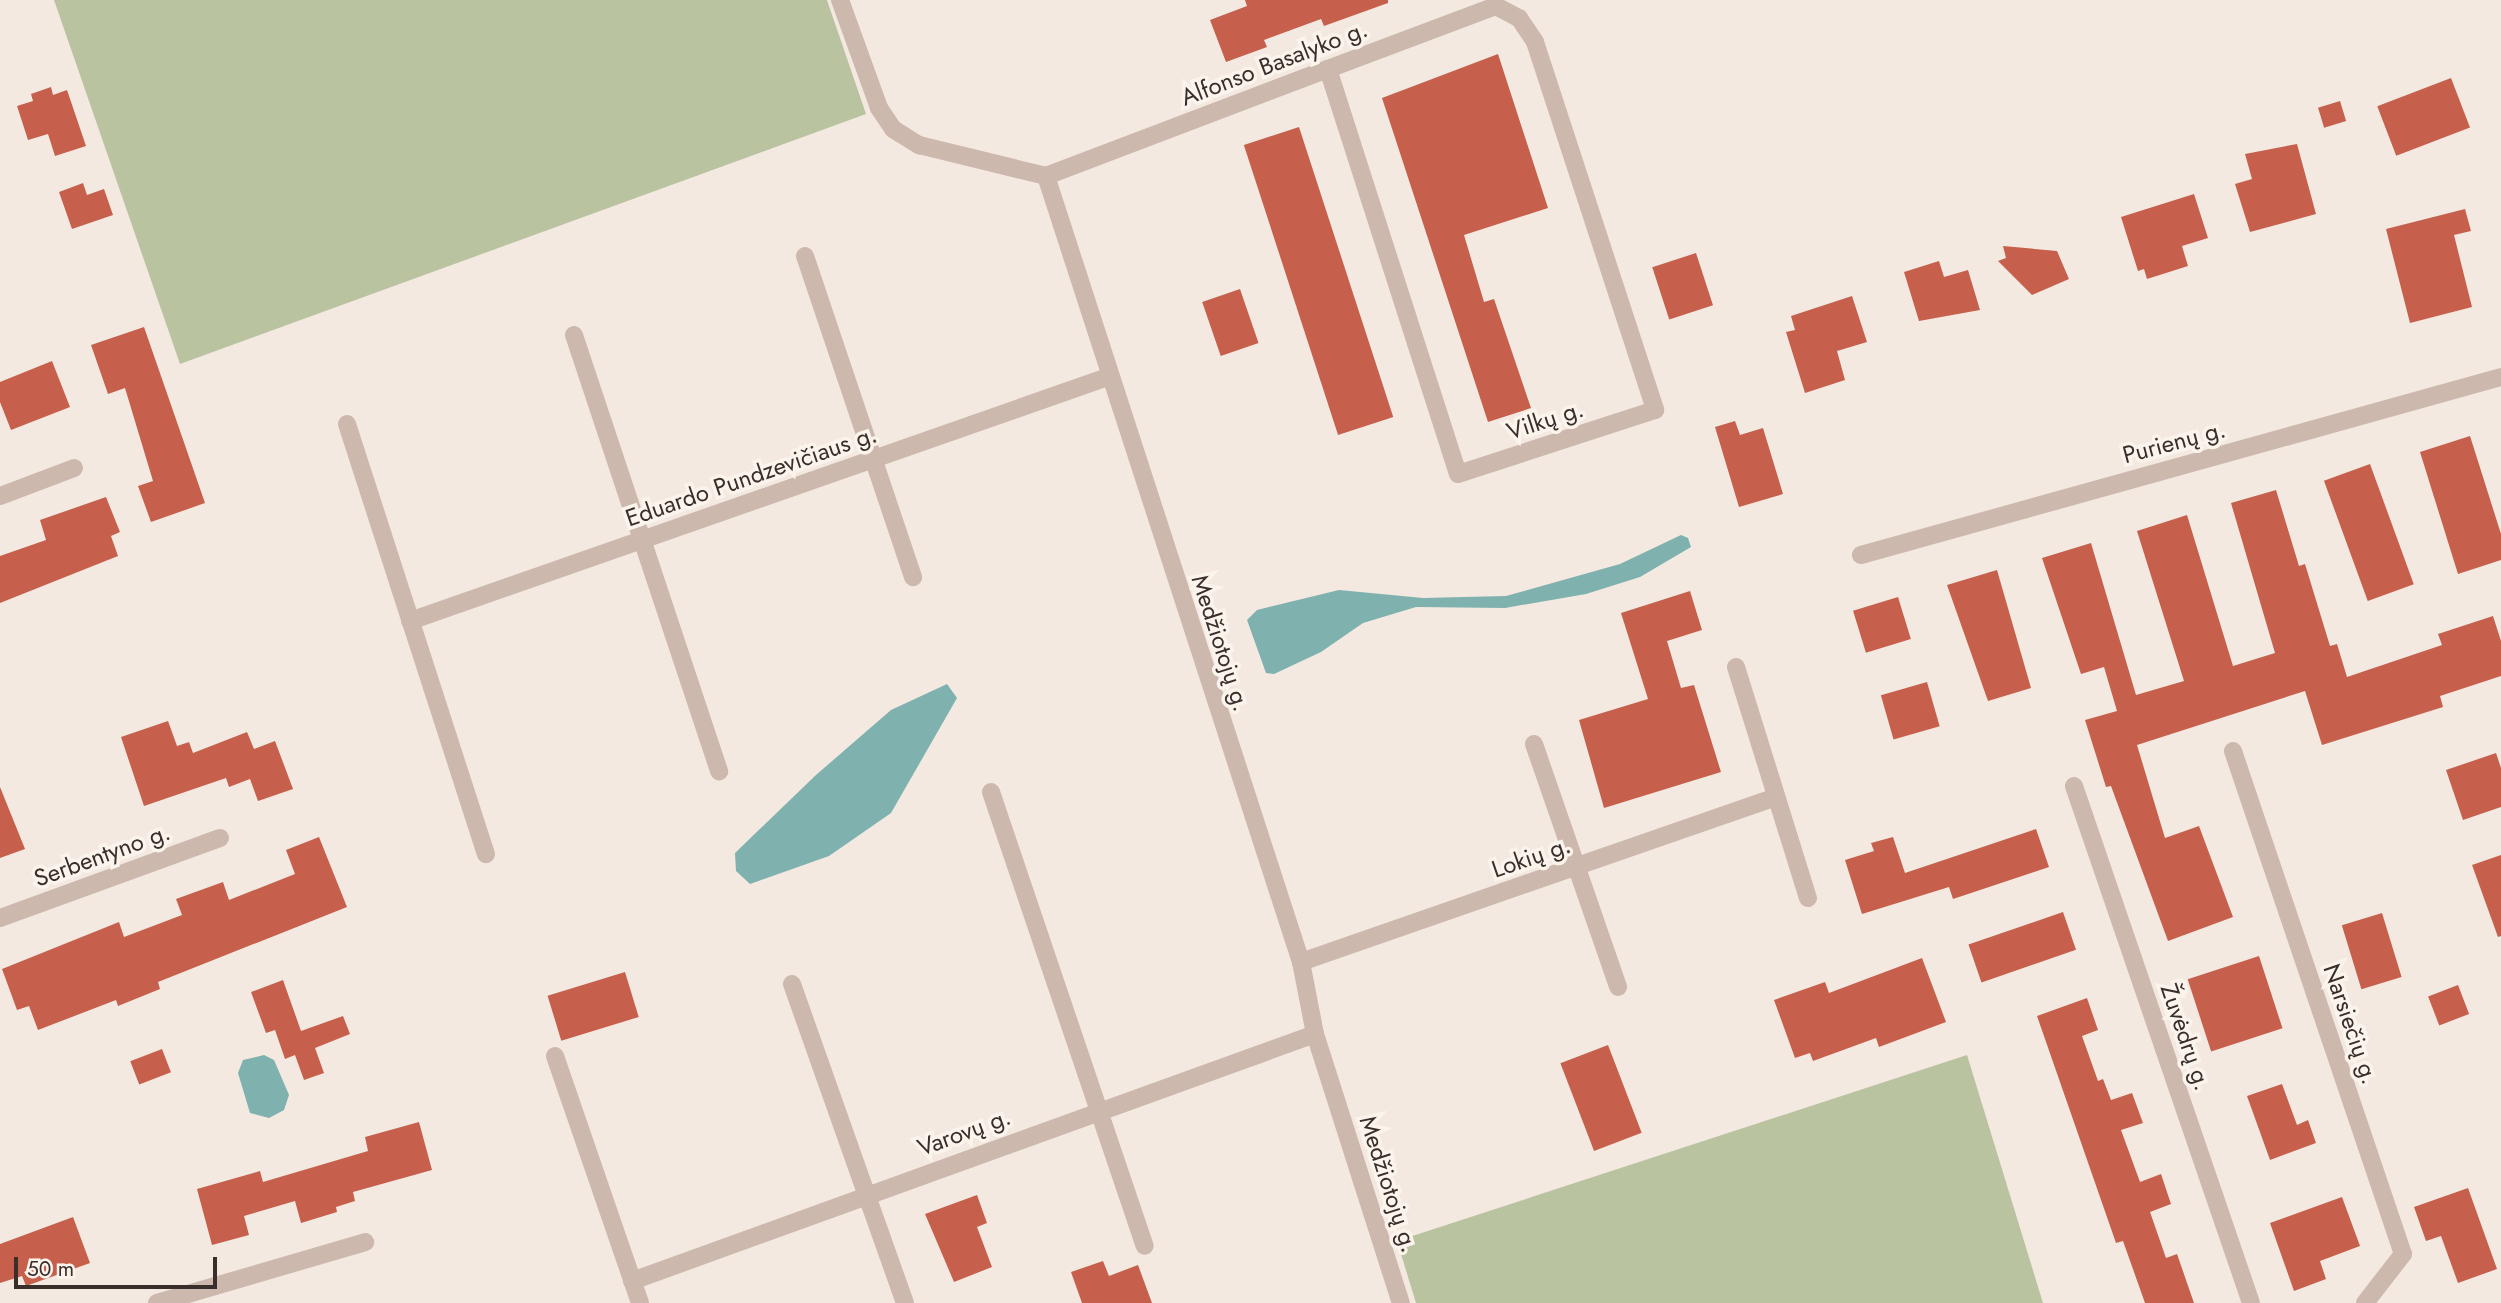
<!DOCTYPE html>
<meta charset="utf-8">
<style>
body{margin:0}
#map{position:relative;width:2501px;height:1303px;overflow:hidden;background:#f3e9e1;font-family:Jost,sans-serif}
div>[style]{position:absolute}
.green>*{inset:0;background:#bac3a0}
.water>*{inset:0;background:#7fb1af}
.building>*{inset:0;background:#c6604c;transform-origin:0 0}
.street>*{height:18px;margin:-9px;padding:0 9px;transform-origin:9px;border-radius:9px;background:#ccb8ac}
span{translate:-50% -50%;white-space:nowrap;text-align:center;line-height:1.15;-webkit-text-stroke:7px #fbf4ed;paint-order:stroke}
.street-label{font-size:24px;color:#3a2e2b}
.scale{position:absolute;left:14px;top:1257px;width:203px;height:32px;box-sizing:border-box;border:4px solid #3a2e2b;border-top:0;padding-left:9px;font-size:21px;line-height:24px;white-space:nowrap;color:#3a2e2b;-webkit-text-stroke:5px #fbf4ed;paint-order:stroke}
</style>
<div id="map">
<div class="green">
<i style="clip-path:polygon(54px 0,827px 0,866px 114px,180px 364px)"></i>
<i style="clip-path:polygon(1967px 1055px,2043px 1303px,1416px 1303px,1397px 1241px)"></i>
</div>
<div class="water">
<i style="clip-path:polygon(1681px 535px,1688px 538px,1691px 547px,1640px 577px,1586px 594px,1505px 608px,1416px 607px,1363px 623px,1321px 652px,1274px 674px,1266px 673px,1247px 620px,1257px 610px,1339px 590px,1423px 598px,1506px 596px,1620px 564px)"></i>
<i style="clip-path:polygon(947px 684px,957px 698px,891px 813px,829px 856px,750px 884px,736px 871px,735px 853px,816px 775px,891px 710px)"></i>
<i style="clip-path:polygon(264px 1055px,274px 1060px,289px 1095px,284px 1110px,269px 1118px,250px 1113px,238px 1073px,243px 1060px)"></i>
</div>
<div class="building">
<i style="clip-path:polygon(1245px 0,1388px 0,1388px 3px,1324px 26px,1321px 19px,1264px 40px,1267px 47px,1226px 62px,1210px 20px,1247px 6px)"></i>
<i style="clip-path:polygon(1498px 54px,1548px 208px,1464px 235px,1484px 302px,1494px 299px,1531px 408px,1488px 422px,1382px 98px)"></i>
<i style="left:2451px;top:78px;width:53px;height:79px;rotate:69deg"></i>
<i style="clip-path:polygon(51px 87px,53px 95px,67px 90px,86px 146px,55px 156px,48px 134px,28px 140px,17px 106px,33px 101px,31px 94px)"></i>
<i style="left:2340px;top:101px;width:21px;height:23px;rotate:73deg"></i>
<i style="left:1299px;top:127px;width:305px;height:58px;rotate:72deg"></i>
<i style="clip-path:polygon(2297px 144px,2316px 214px,2250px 232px,2235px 184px,2252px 179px,2245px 154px)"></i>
<i style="clip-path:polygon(83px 183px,87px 195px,104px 189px,113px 215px,72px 229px,59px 192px)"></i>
<i style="clip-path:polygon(2194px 194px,2208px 238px,2182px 246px,2188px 266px,2147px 279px,2144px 269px,2138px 271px,2121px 217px)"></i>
<i style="clip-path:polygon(2465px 209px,2471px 231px,2454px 235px,2472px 307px,2410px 323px,2386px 229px)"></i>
<i style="clip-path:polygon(2003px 246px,2057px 251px,2069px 279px,2032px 295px,1998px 261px,2006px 258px)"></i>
<i style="left:1696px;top:253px;width:55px;height:46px;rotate:72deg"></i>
<i style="clip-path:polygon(1939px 261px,1944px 277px,1968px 270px,1980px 310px,1919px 321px,1904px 272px)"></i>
<i style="left:1240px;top:289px;width:57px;height:40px;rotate:71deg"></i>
<i style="clip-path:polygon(1852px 296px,1867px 342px,1837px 351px,1845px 380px,1805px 393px,1786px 332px,1795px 330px,1791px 316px)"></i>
<i style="clip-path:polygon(144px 327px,205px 503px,151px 522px,138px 486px,153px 481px,125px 388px,108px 394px,91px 345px)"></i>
<i style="clip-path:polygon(52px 361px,70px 407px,11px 430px,0 402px,0 382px)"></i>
<i style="clip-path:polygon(1735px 421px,1740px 435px,1763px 428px,1783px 494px,1739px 507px,1715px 427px)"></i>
<i style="clip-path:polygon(2470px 436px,2501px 534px,2501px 560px,2458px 574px,2420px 452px)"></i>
<i style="left:2370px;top:464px;width:128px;height:49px;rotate:70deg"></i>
<i style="clip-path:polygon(2276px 490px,2299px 566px,2305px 564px,2330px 646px,2337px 644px,2347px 677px,2442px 645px,2438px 634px,2493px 616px,2501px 641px,2501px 676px,2440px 696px,2443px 707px,2322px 745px,2305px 691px,2137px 745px,2165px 838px,2199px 826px,2233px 917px,2168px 941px,2111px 786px,2106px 787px,2085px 720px,2117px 711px,2104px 667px,2081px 674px,2042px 558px,2091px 543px,2136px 695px,2184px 681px,2137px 531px,2187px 515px,2233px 666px,2275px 653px,2231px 503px)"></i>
<i style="clip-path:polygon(106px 497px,120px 532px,111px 536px,118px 556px,0 603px,0 556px,46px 540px,40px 520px)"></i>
<i style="clip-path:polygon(1997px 570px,2031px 688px,1988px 701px,1947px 585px)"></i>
<i style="clip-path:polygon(1690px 591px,1702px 630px,1667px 641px,1681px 688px,1694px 685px,1721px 772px,1604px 808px,1579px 720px,1648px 699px,1621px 613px)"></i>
<i style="left:1898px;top:597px;width:44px;height:47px;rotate:73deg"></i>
<i style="left:1927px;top:682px;width:46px;height:48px;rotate:74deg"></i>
<i style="clip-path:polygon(168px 721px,177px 746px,189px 742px,193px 753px,247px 732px,254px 749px,275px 741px,293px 789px,258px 801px,250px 779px,229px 787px,226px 778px,144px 806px,121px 737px)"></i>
<i style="clip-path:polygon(2496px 753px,2501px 768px,2501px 807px,2463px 820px,2446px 770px)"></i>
<i style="clip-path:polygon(0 787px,25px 849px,0 858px)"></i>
<i style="clip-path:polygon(2036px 829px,2049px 867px,1953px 899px,1949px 887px,1862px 914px,1845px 860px,1874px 851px,1871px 843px,1893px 837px,1905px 873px)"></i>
<i style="clip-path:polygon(319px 837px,347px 907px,158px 982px,160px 989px,118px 1006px,116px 1000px,38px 1030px,29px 1006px,17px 1010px,2px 969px,119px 922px,124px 937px,182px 915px,176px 899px,223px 882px,229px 900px,295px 874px,286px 850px)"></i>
<i style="clip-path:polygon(2501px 855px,2501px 936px,2498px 937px,2472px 865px)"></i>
<i style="left:2063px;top:912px;width:40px;height:100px;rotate:71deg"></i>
<i style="left:2382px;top:913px;width:67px;height:42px;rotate:73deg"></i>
<i style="left:2259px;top:956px;width:76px;height:75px;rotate:72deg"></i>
<i style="clip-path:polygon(1922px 958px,1946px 1022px,1879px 1047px,1876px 1038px,1813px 1061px,1810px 1053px,1795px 1058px,1774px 1000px,1825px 982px,1829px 993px)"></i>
<i style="left:625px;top:972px;width:47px;height:81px;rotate:73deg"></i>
<i style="clip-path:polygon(283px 980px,301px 1031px,343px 1016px,350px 1034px,315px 1048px,324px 1073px,304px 1080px,295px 1055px,285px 1059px,275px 1030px,266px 1033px,251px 992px)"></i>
<i style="left:2458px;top:985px;width:31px;height:32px;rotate:69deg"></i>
<i style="clip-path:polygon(2087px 998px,2098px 1030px,2082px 1036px,2098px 1081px,2103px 1079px,2111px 1100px,2132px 1093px,2143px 1123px,2121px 1130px,2140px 1182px,2161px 1174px,2171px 1204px,2150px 1212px,2166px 1258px,2177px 1254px,2194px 1303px,2145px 1303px,2123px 1241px,2116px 1243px,2037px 1016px)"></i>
<i style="left:1608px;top:1045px;width:94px;height:51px;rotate:69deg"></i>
<i style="left:162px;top:1049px;width:25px;height:34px;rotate:69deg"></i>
<i style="clip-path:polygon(2282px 1084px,2297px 1125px,2308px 1120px,2316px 1143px,2270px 1160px,2247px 1096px)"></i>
<i style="clip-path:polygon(419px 1122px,432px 1170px,353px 1192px,355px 1201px,336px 1207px,337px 1212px,301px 1223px,295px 1201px,244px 1216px,249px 1235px,212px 1245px,197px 1189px,260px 1171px,263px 1182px,368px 1151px,365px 1137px)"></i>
<i style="clip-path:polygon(2468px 1188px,2497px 1269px,2458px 1283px,2441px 1236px,2426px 1241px,2414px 1207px)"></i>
<i style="clip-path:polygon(977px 1195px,987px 1223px,977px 1227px,992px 1267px,954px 1282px,925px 1214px)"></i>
<i style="clip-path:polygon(2342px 1197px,2360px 1246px,2320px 1261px,2326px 1279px,2294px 1291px,2270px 1223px)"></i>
<i style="clip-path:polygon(73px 1217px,90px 1263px,26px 1286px,22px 1276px,0 1283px,0 1244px)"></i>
<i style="clip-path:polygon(1103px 1261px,1109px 1276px,1138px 1265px,1152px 1303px,1082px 1303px,1071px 1272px)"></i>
</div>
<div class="street">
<i style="left:840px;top:0;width:115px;rotate:70.1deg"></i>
<i style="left:879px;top:108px;width:25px;rotate:56deg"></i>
<i style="left:893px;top:129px;width:31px;rotate:32deg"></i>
<i style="left:919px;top:145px;width:131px;rotate:13.7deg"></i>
<i style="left:1046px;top:176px;width:826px;rotate:72.03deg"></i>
<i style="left:1301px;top:962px;width:73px;rotate:79deg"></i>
<i style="left:1315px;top:1034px;width:282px;rotate:72.3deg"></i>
<i style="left:1046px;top:176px;width:302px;rotate:-20.8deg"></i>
<i style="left:1328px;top:69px;width:179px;rotate:-20.6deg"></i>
<i style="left:1496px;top:6px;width:26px;rotate:28deg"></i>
<i style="left:1519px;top:18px;width:29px;rotate:56deg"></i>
<i style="left:1535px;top:42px;width:387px;rotate:71.9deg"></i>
<i style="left:1655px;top:410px;width:207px;rotate:162deg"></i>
<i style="left:1458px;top:474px;width:425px;rotate:-107.8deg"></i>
<i style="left:805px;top:256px;width:339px;rotate:71.4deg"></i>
<i style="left:574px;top:335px;width:460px;rotate:71.6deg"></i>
<i style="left:347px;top:424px;width:452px;rotate:72.1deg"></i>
<i style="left:0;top:496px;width:79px;rotate:-20.7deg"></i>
<i style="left:1861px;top:555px;width:664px;rotate:-15.54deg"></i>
<i style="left:410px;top:621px;width:739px;rotate:-19.27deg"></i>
<i style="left:1736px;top:667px;width:242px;rotate:72.7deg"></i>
<i style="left:1534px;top:744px;width:257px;rotate:70.9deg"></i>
<i style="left:2233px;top:751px;width:531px;rotate:71.33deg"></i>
<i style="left:2403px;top:1254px;width:62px;rotate:127.8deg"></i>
<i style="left:2074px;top:786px;width:546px;rotate:71.1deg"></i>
<i style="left:991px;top:792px;width:479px;rotate:71.3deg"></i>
<i style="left:0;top:918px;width:234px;rotate:-20deg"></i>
<i style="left:1301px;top:962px;width:503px;rotate:-19.16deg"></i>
<i style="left:792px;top:984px;width:338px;rotate:70.5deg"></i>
<i style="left:555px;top:1056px;width:261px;rotate:71deg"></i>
<i style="left:632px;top:1281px;width:726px;rotate:-19.88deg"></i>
<i style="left:157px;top:1303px;width:217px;rotate:-16.3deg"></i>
</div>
<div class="street-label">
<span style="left:1274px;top:63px;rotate:-21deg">Alfonso Basalyko g.</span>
<span style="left:1545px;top:420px;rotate:-18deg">Vilkų g.</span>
<span style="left:2174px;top:442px;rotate:-15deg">Purienų g.</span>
<span style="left:751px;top:476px;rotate:-19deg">Eduardo Pundzevičiaus g.</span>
<span style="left:1221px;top:643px;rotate:72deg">Medžiotojų g.</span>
<span style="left:102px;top:855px;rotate:-20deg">Serbentyno g.</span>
<span style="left:1531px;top:857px;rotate:-19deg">Lokių g.</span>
<span style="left:2351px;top:1024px;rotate:71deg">Narsiečių g.</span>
<span style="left:2186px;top:1037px;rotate:71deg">Žuvėdrų g.</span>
<span style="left:964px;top:1132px;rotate:-20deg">Varovų g.</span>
<span style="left:1389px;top:1184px;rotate:72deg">Medžiotojų g.</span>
</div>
<div class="scale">50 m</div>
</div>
